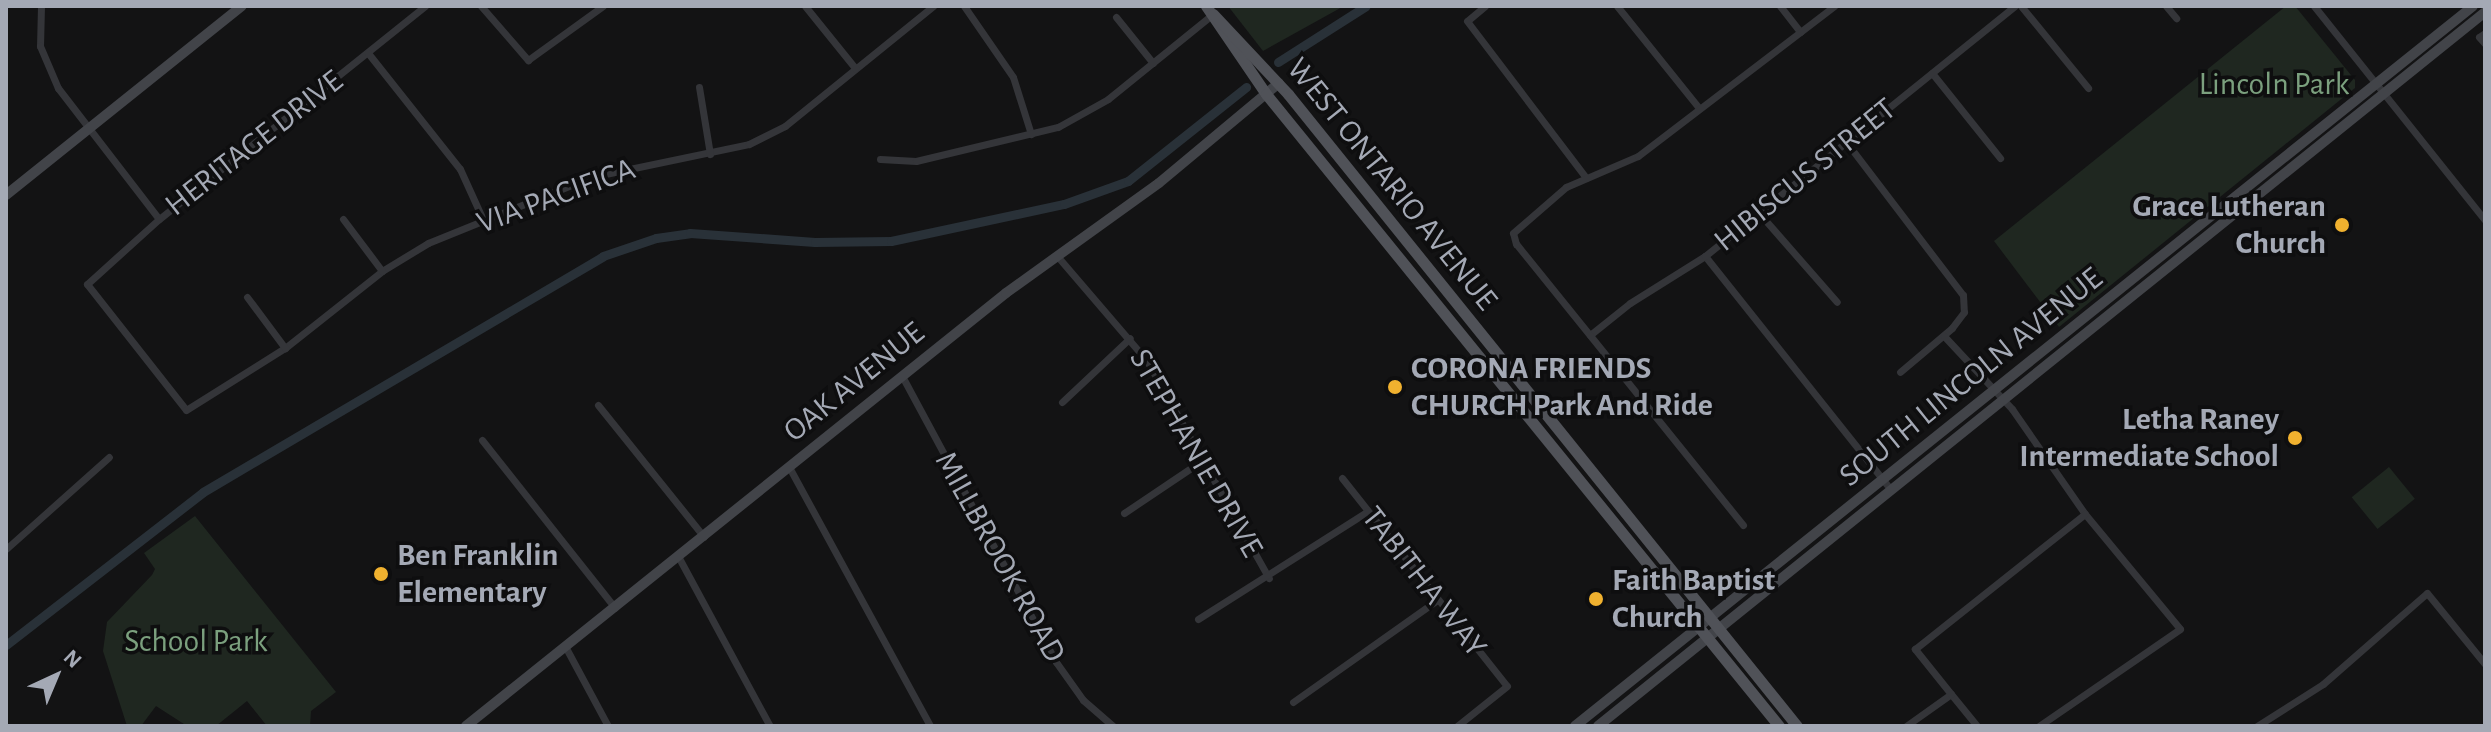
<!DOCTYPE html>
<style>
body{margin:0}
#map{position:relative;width:2491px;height:732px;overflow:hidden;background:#131314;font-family:"Alegreya Sans",sans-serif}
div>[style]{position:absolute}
.green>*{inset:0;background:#1f2720;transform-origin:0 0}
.canal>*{height:9px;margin:-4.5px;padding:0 4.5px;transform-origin:4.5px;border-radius:4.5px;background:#293138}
.street>*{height:7px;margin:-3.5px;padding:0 3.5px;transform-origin:3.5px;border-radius:3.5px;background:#343539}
.secondary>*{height:10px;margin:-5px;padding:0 5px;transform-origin:5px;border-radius:5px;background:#424449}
.primary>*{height:11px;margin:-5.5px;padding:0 5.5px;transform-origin:5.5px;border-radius:5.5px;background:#505258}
.dots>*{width:22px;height:22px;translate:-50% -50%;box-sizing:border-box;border:4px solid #0e0e0f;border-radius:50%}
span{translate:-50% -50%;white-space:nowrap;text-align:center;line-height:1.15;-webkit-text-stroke:7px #0e0e0f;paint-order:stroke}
.park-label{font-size:32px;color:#7ba07e}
.street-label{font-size:32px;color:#a4a9b5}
.poi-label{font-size:32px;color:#a4a9b5;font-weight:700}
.right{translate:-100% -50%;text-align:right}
.left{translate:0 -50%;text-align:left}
.frame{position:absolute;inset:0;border:8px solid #a4a9b5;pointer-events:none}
.north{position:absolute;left:16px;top:636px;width:80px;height:80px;-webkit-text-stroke:6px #0e0e0f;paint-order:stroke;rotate:44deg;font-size:22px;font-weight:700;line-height:32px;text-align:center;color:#a4a9b5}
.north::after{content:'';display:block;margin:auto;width:28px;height:36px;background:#a4a9b5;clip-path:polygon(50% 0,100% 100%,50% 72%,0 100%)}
</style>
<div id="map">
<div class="green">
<i style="clip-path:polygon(1228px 6px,1344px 6px,1263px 51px)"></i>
<i style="clip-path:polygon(2286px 6px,2295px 6px,2355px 80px,2355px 88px,2059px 327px,1994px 241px)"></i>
<i style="left:2389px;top:467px;width:41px;height:48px;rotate:51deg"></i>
<i style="clip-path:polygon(195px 516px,336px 692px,311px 711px,310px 726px,267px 726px,247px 701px,216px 726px,187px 726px,156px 706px,141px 726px,127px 726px,103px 651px,107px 622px,152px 575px,155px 569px,144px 553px)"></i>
</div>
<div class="canal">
<i style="left:1278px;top:62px;width:104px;rotate:-32.5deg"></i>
<i style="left:6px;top:645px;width:249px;rotate:-37.8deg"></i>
<i style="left:203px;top:492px;width:464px;rotate:-30.5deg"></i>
<i style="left:603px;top:256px;width:56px;rotate:-18.8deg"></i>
<i style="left:656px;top:238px;width:34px;rotate:-8deg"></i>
<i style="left:690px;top:233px;width:125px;rotate:4.1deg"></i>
<i style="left:815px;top:242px;width:76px;rotate:-0.8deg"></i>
<i style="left:891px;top:241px;width:177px;rotate:-12.1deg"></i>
<i style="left:1064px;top:204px;width:68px;rotate:-19.8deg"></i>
<i style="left:1128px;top:181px;width:151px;rotate:-38.5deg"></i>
</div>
<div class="street">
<i style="left:41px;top:6px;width:40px;rotate:91.4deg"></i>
<i style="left:40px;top:46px;width:46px;rotate:66.8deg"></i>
<i style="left:58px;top:88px;width:165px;rotate:52.4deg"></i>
<i style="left:425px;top:6px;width:341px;rotate:141.3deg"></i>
<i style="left:159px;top:219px;width:97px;rotate:137.9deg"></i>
<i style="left:87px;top:284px;width:160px;rotate:51.8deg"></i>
<i style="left:186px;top:410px;width:117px;rotate:-32.1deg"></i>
<i style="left:285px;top:348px;width:124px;rotate:-38.4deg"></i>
<i style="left:382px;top:271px;width:54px;rotate:-31.3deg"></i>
<i style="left:428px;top:243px;width:176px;rotate:-22deg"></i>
<i style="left:591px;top:177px;width:161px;rotate:-11.8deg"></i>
<i style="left:749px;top:144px;width:40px;rotate:-26.6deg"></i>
<i style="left:785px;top:126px;width:191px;rotate:-39deg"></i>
<i style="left:481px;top:6px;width:72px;rotate:49deg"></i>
<i style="left:528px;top:60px;width:92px;rotate:-35.8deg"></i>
<i style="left:805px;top:6px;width:80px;rotate:51.1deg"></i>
<i style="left:964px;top:6px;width:86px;rotate:55.4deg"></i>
<i style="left:1013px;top:77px;width:60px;rotate:72.5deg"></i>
<i style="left:1485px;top:6px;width:23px;rotate:140deg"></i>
<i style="left:1467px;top:21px;width:197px;rotate:52.8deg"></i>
<i style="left:1617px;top:6px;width:131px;rotate:51.2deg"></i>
<i style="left:1780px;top:6px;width:33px;rotate:52deg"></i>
<i style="left:2021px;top:6px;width:106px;rotate:50.7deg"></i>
<i style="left:2166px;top:6px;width:16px;rotate:50deg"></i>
<i style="left:2314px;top:6px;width:274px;rotate:51.4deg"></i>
<i style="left:1116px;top:17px;width:59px;rotate:51.2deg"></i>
<i style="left:2485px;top:33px;width:7px;rotate:146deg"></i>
<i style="left:2479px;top:37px;width:9px;rotate:49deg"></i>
<i style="left:368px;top:53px;width:148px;rotate:51.6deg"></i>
<i style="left:460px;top:169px;width:58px;rotate:65.6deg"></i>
<i style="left:1932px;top:73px;width:109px;rotate:51.3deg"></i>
<i style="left:699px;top:87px;width:68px;rotate:80.7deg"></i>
<i style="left:1847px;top:143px;width:191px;rotate:52.7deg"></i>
<i style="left:1963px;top:295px;width:17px;rotate:87deg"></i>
<i style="left:1964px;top:312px;width:20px;rotate:127deg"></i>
<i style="left:1952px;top:328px;width:68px;rotate:139.8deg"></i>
<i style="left:880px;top:159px;width:36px;rotate:3deg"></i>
<i style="left:916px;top:161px;width:146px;rotate:-13.5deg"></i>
<i style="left:1058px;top:127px;width:57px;rotate:-29.2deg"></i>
<i style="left:1108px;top:99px;width:135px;rotate:-39deg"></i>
<i style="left:1759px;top:213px;width:118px;rotate:48.8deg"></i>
<i style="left:343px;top:219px;width:65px;rotate:53.1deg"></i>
<i style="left:1705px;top:256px;width:299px;rotate:51.5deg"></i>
<i style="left:1058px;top:257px;width:137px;rotate:49.4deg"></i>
<i style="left:1147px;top:361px;width:249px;rotate:60.7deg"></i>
<i style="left:247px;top:297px;width:64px;rotate:53.3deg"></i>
<i style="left:1590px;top:335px;width:51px;rotate:-38.7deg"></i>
<i style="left:1630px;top:303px;width:89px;rotate:-32.1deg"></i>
<i style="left:1705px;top:256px;width:398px;rotate:-38.9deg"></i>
<i style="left:1944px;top:336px;width:100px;rotate:47deg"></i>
<i style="left:2012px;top:409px;width:128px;rotate:55.2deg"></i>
<i style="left:2085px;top:514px;width:149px;rotate:50.4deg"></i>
<i style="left:2180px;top:629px;width:171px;rotate:145.5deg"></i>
<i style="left:902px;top:376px;width:325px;rotate:61.7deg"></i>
<i style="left:1056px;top:662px;width:47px;rotate:54.6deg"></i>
<i style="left:1083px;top:700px;width:40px;rotate:41deg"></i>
<i style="left:1062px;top:402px;width:93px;rotate:-43.3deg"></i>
<i style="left:598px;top:405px;width:169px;rotate:51.2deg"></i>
<i style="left:482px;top:440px;width:214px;rotate:51.6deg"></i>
<i style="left:789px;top:467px;width:295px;rotate:61.4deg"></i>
<i style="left:1342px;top:478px;width:265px;rotate:51.6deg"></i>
<i style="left:1507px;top:686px;width:64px;rotate:141.3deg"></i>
<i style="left:1124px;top:513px;width:95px;rotate:-33.9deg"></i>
<i style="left:1743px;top:525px;width:361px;rotate:-128.9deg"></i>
<i style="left:1516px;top:244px;width:11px;rotate:-105deg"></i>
<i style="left:1513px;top:233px;width:70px;rotate:-41deg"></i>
<i style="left:1566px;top:187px;width:78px;rotate:-23.3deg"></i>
<i style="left:1638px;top:156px;width:247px;rotate:-37.4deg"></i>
<i style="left:6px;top:549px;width:138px;rotate:-41.8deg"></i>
<i style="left:679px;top:558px;width:191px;rotate:61.6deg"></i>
<i style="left:1198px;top:619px;width:201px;rotate:-32.4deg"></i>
<i style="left:566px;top:648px;width:89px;rotate:61.7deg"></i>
<i style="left:1951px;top:694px;width:41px;rotate:50.9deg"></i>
<i style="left:1293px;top:702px;width:176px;rotate:-35.3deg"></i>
<i style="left:1906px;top:726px;width:55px;rotate:-35.4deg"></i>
<i style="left:1951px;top:694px;width:58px;rotate:-128.7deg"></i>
<i style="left:1915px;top:649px;width:217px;rotate:-38.5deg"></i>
<i style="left:2257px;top:726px;width:78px;rotate:-32.5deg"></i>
<i style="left:2323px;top:684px;width:138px;rotate:-41.2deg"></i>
<i style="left:2427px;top:593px;width:92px;rotate:50.8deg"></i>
</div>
<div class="secondary">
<i style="left:6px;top:195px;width:302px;rotate:-38.7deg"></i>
<i style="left:466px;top:726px;width:692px;rotate:-38.72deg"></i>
<i style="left:1006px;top:293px;width:188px;rotate:-35.7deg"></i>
<i style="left:1159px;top:183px;width:156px;rotate:-39.8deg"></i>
<i style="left:1575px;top:726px;width:1151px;rotate:-38.72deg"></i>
<i style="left:1598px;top:726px;width:1139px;rotate:-38.83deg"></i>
</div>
<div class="primary">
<i style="left:1206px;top:6px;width:107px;rotate:55.7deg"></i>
<i style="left:1266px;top:94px;width:814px;rotate:50.93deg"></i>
<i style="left:1213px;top:14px;width:110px;rotate:46.8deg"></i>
<i style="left:1288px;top:94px;width:811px;rotate:51.15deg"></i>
</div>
<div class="dots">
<i style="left:2342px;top:225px;background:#f0b12f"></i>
<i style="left:1395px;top:387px;background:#f0b12f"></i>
<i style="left:2295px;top:438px;background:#f0b12f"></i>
<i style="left:381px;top:574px;background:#f0b12f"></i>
<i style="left:1596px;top:599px;background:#f0b12f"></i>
</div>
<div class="park-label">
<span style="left:2274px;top:84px">Lincoln Park</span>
<span style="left:196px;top:641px">School Park</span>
</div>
<div class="street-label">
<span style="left:254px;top:143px;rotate:-38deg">HERITAGE DRIVE</span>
<span style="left:1805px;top:175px;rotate:-39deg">HIBISCUS STREET</span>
<span style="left:1392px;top:184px;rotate:51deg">WEST ONTARIO AVENUE</span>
<span style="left:556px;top:196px;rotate:-20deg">VIA PACIFICA</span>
<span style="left:1971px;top:377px;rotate:-39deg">SOUTH LINCOLN AVENUE</span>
<span style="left:854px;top:382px;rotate:-39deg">OAK AVENUE</span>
<span style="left:1196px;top:453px;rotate:60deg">STEPHANIE DRIVE</span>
<span style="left:1000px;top:557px;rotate:61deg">MILLBROOK ROAD</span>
<span style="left:1424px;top:582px;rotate:52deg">TABITHA WAY</span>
</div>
<div class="poi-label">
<span class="right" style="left:2326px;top:225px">Grace Lutheran<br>Church</span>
<span class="left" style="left:1411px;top:387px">CORONA FRIENDS<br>CHURCH Park And Ride</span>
<span class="right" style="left:2279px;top:438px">Letha Raney<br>Intermediate School</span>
<span class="left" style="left:397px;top:574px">Ben Franklin<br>Elementary</span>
<span class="left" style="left:1612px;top:599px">Faith Baptist<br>Church</span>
</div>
<div class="frame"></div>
<div class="north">N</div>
</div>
